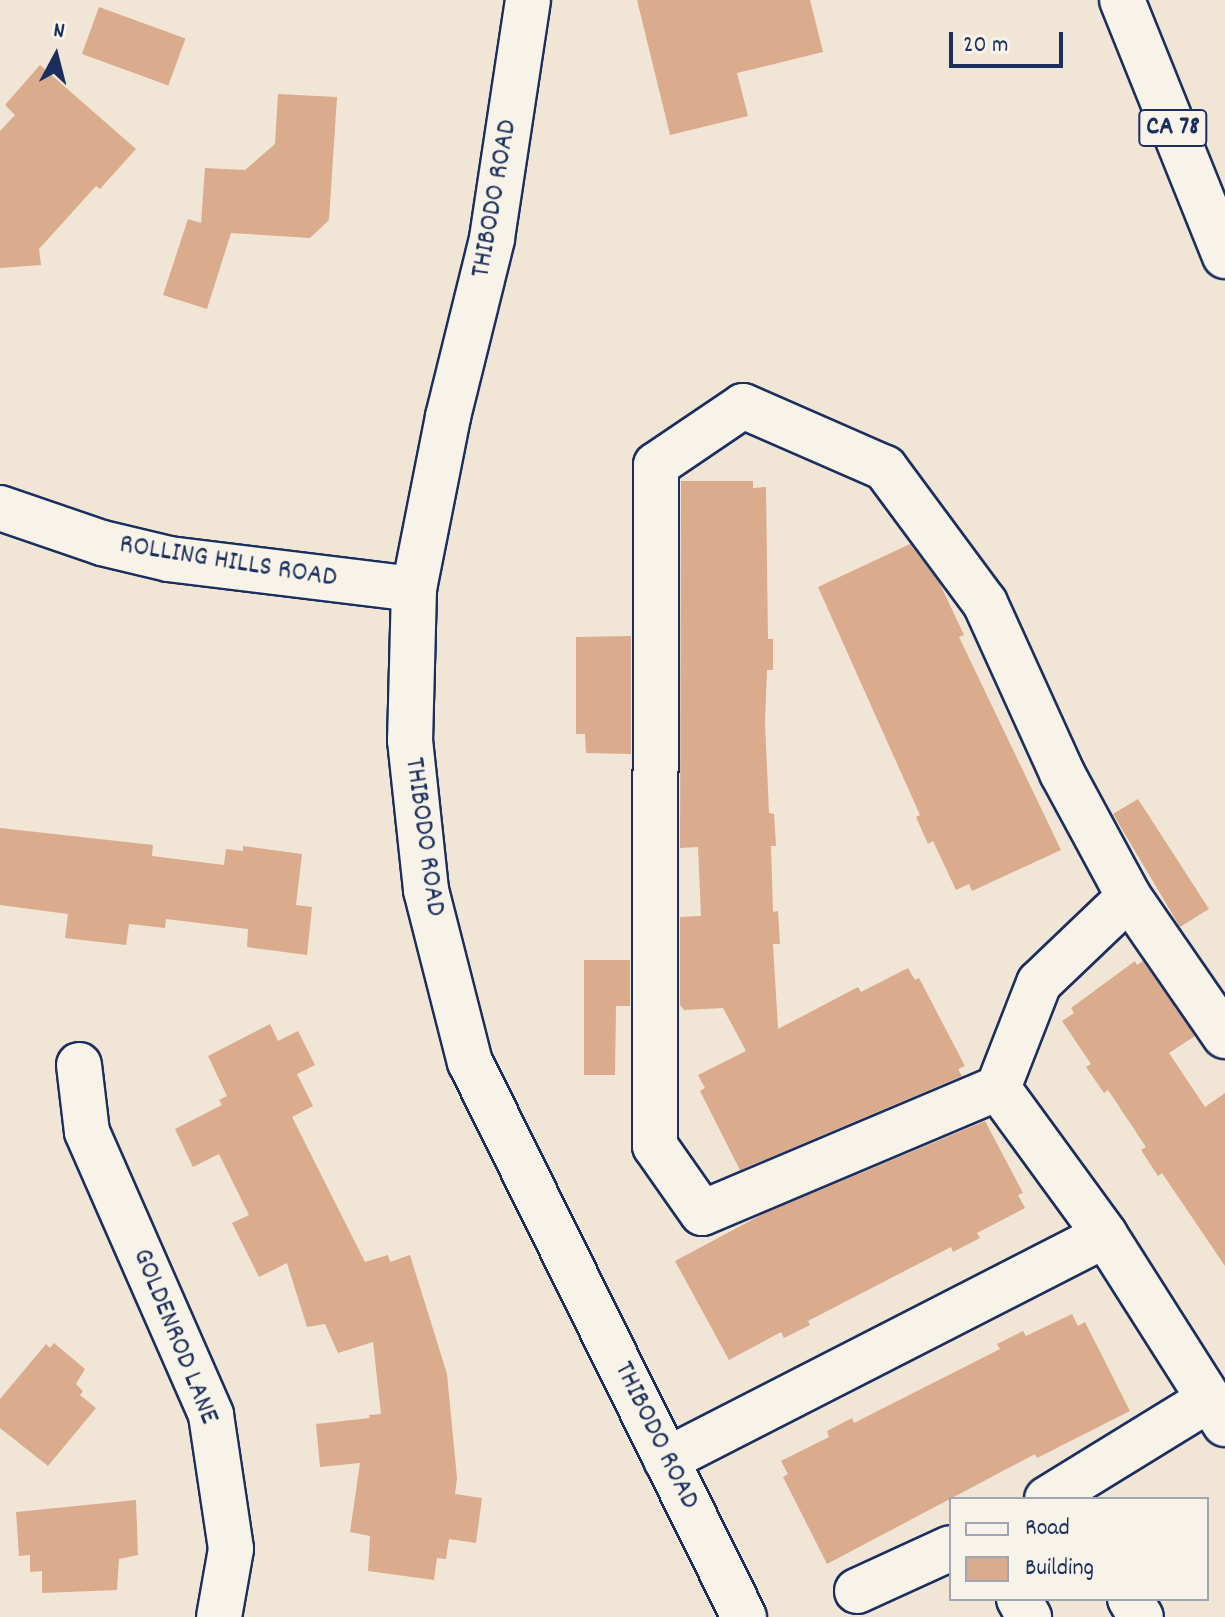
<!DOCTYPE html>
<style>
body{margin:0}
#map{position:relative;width:1225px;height:1617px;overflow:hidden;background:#f1e5d6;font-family:Dekko,sans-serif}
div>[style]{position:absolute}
.building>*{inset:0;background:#dbab8d;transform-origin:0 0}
.roads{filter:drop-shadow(2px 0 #1b2f5e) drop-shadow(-2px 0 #1b2f5e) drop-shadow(0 2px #1b2f5e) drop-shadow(0 -2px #1b2f5e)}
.minor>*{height:44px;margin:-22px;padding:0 22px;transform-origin:22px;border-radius:22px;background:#f7f3e8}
.highway>*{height:44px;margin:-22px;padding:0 22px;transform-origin:22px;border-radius:22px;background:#f7f3e8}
span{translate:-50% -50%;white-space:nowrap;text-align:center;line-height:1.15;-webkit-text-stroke:6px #f7f3e8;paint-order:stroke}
.shield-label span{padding:2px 6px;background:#f7f3e8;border:2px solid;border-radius:6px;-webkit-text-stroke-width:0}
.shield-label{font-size:26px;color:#1b2f5e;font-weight:700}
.street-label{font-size:28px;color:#1b2f5e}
.legend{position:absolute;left:949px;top:1497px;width:260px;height:104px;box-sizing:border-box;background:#f7f3e8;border:2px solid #9fa5b1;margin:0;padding:10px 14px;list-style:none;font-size:24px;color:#1b2f5e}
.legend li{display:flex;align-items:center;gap:16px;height:40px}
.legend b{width:40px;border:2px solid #9fa5b1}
.north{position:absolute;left:16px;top:16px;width:80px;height:80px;-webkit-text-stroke:6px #f7f3e8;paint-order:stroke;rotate:7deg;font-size:22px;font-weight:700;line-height:32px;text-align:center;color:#1b2f5e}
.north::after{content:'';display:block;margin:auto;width:28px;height:36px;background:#1b2f5e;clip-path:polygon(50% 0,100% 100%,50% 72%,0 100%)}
.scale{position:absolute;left:949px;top:32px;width:114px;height:36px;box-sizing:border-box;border:4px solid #1b2f5e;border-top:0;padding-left:10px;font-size:24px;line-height:28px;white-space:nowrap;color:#1b2f5e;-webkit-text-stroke:6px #f7f3e8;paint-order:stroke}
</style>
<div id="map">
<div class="building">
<i style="clip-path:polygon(637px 0,810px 0,823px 52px,737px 73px,748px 116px,670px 135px)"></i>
<i style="left:99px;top:7px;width:92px;height:50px;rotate:20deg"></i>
<i style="clip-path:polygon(40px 65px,136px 149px,100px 189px,96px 186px,39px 249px,41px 265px,0 268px,0 131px,15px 115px,5px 105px)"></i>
<i style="clip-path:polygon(278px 94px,337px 97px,329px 220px,310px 238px,231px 233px,207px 309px,163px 295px,188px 219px,201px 223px,205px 168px,245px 170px,275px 144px)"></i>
<i style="clip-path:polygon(681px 481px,753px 481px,753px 488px,766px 487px,768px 639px,773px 639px,773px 670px,767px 670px,765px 722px,769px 813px,774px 814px,776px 846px,771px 846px,773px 912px,778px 911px,780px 944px,773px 944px,778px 1029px,858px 987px,861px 992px,908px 968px,915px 980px,919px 978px,965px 1066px,958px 1069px,962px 1076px,740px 1170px,700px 1091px,705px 1088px,698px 1075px,746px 1051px,723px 1008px,684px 1010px,680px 1005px,680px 917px,701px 916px,698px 847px,680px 848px)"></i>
<i style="clip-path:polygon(910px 544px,940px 584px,964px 635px,959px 637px,1061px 850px,972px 891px,969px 884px,956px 890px,933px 841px,928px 844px,916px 817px,920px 815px,818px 587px)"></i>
<i style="clip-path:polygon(631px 636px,631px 754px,586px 753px,585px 734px,576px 734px,576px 637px)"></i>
<i style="clip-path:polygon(1138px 799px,1209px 909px,1180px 927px,1113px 814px)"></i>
<i style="clip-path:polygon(0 828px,153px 845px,152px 856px,224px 865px,226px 849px,243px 851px,243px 846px,302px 854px,296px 905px,312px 907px,307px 955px,247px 947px,248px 929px,166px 919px,165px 928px,129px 924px,126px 945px,65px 938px,68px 914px,0 905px)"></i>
<i style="clip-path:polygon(584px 960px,630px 960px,630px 1006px,616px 1006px,615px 1075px,584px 1075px)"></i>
<i style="clip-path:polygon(1135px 961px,1137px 965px,1143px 961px,1195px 1036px,1169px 1053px,1205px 1107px,1225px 1093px,1225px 1266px,1162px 1173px,1158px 1176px,1141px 1150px,1146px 1147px,1108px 1090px,1104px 1093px,1086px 1067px,1091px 1064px,1062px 1021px,1074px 1013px,1071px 1008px)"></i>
<i style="clip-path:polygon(270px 1024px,278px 1041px,298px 1031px,315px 1065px,297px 1074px,313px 1106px,292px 1117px,365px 1262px,388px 1255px,390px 1262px,410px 1255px,447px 1374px,457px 1478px,455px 1494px,482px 1498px,476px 1543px,449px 1539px,446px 1559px,437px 1558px,434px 1580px,368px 1571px,370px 1536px,350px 1532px,360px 1463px,320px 1467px,316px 1424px,370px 1418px,369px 1415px,381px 1414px,373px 1342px,338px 1353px,325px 1324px,307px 1327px,287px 1263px,259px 1277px,232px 1223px,249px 1215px,219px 1154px,193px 1167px,175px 1129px,222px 1105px,219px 1100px,227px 1096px,208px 1056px)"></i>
<i style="clip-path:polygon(985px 1121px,1023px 1193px,1018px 1195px,1025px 1208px,977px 1233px,980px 1238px,953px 1252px,951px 1247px,808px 1321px,810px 1325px,784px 1338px,781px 1332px,729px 1360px,675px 1261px,763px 1214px)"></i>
<i style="clip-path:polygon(1072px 1314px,1078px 1326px,1085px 1322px,1130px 1411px,1037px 1458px,1035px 1454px,827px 1564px,783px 1477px,788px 1474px,781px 1461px,829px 1437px,827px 1431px,852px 1418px,854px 1423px,1000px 1349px,997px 1344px,1023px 1331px,1026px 1336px)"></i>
<i style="clip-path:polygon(54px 1343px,85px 1369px,76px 1384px,83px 1391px,80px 1395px,96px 1408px,48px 1466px,0 1428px,0 1399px,46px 1344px,50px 1348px)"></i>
<i style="clip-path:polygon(136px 1500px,138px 1555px,119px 1559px,117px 1590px,42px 1593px,42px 1571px,30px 1572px,30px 1555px,19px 1556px,16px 1512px)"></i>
</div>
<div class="roads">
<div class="minor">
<i style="left:528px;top:0;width:242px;rotate:98.6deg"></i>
<i style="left:492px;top:239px;width:183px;rotate:103.9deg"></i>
<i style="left:448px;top:417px;width:175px;rotate:101.2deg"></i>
<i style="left:414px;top:589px;width:151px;rotate:91.5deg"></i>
<i style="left:410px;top:740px;width:151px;rotate:83.9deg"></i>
<i style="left:426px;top:890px;width:178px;rotate:75.7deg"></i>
<i style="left:470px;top:1062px;width:619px;rotate:63.72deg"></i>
<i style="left:0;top:508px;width:108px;rotate:18.9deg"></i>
<i style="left:102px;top:543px;width:69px;rotate:13.4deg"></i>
<i style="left:169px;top:559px;width:247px;rotate:7deg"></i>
<i style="left:1129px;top:897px;width:124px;rotate:136.3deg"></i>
<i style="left:1039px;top:983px;width:113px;rotate:111.3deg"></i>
<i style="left:998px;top:1088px;width:182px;rotate:53.9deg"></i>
<i style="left:1105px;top:1235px;width:224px;rotate:57.6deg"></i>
<i style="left:79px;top:1065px;width:67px;rotate:83.2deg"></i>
<i style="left:87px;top:1132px;width:309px;rotate:66.3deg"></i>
<i style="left:211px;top:1415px;width:135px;rotate:81.5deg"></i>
<i style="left:231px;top:1549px;width:69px;rotate:100deg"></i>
<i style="left:998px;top:1088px;width:321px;rotate:157.1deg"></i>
<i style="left:702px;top:1213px;width:82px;rotate:-125deg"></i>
<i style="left:655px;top:1146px;width:681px;rotate:-89.92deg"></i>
<i style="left:656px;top:465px;width:105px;rotate:-34.1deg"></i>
<i style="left:743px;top:406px;width:155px;rotate:23.6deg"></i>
<i style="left:885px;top:468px;width:168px;rotate:53.5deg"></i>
<i style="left:985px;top:603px;width:187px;rotate:65.6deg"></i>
<i style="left:1062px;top:773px;width:141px;rotate:61.6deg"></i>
<i style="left:1129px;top:897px;width:169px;rotate:55.4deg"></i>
<i style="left:666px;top:1460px;width:493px;rotate:-27.1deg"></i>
<i style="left:1047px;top:1499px;width:189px;rotate:-31.6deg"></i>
<i style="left:857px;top:1591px;width:103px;rotate:-24.6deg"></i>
<i style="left:1019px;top:1599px;width:21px;rotate:61deg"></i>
<i style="left:1130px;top:1599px;width:21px;rotate:59deg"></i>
</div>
<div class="highway">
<i style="left:1122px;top:0;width:276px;rotate:68.1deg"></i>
</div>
</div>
<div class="shield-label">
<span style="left:1173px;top:128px">CA 78</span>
</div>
<div class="street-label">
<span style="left:496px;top:199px;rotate:-80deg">THIBODO ROAD</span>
<span style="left:228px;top:563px;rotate:9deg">ROLLING HILLS ROAD</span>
<span style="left:423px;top:837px;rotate:82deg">THIBODO ROAD</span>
<span style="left:174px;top:1337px;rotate:68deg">GOLDENROD LANE</span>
<span style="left:655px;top:1436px;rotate:64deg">THIBODO ROAD</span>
</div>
<ul class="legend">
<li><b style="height:10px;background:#f7f3e8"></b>Road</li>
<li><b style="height:22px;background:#dbab8d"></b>Building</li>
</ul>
<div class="north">N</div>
<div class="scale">20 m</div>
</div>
